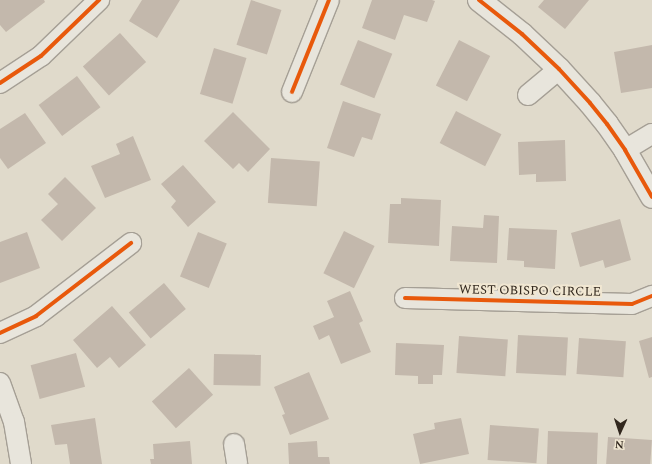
<!DOCTYPE html>
<style>
body{margin:0}
#map{position:relative;width:652px;height:464px;overflow:hidden;background:#e0dacb;font-family:Spectral,serif}
div>[style]{position:absolute}
.building>*{inset:0;background:#c3b8ac;transform-origin:0 0}
.roads{filter:drop-shadow(1px 0 #a59f95) drop-shadow(-1px 0 #a59f95) drop-shadow(0 1px #a59f95) drop-shadow(0 -1px #a59f95)}
.minor>*{height:20px;margin:-10px;padding:0 10px;transform-origin:10px;border-radius:10px;background:#e8e5dc}
.tertiary>*{height:22px;margin:-11px;padding:0 11px;transform-origin:11px;border-radius:11px;background:#e8e5dc}
.cycleway>*{height:4px;margin:-2px;padding:0 2px;transform-origin:2px;border-radius:2px;background:#e8590c}
span{translate:-50% -50%;white-space:nowrap;text-align:center;line-height:1.15;-webkit-text-stroke:4px #f1e7d2;paint-order:stroke}
.street-label{font-size:13px;color:#32281e}
.north{position:absolute;left:600px;top:412px;width:40px;height:40px;-webkit-text-stroke:3px #f1e7d2;paint-order:stroke;rotate:183deg;font-size:11px;font-weight:700;line-height:16px;text-align:center;color:#32281e}
.north::after{content:'';display:block;margin:auto;width:14px;height:18px;background:#32281e;clip-path:polygon(50% 0,100% 100%,50% 72%,0 100%)}
</style>
<div id="map">
<div class="building">
<i style="clip-path:polygon(0 0,44px 0,45px 2px,6px 32px,0 25px)"></i>
<i style="clip-path:polygon(142px 0,180px 0,157px 38px,129px 21px)"></i>
<i style="left:251px;top:0;width:32px;height:47px;rotate:18deg"></i>
<i style="clip-path:polygon(372px 0,432px 0,435px 1px,427px 22px,404px 15px,395px 40px,362px 28px)"></i>
<i style="clip-path:polygon(544px 0,589px 0,565px 29px,538px 7px)"></i>
<i style="left:120px;top:33px;width:39px;height:50px;rotate:48deg"></i>
<i style="left:358px;top:40px;width:37px;height:48px;rotate:22deg"></i>
<i style="left:459px;top:40px;width:35px;height:51px;rotate:27deg"></i>
<i style="clip-path:polygon(652px 45px,652px 88px,621px 93px,614px 52px)"></i>
<i style="left:214px;top:48px;width:34px;height:48px;rotate:17deg"></i>
<i style="left:77px;top:76px;width:39px;height:48px;rotate:53deg"></i>
<i style="clip-path:polygon(343px 101px,381px 114px,372px 140px,362px 137px,354px 157px,327px 148px)"></i>
<i style="left:456px;top:111px;width:51px;height:36px;rotate:27deg"></i>
<i style="clip-path:polygon(233px 112px,270px 149px,248px 172px,239px 163px,233px 169px,204px 141px)"></i>
<i style="clip-path:polygon(25px 113px,46px 143px,8px 169px,0 158px,0 129px)"></i>
<i style="clip-path:polygon(133px 136px,151px 180px,105px 198px,91px 166px,120px 154px,116px 144px)"></i>
<i style="clip-path:polygon(565px 140px,566px 181px,536px 182px,536px 174px,519px 175px,518px 142px)"></i>
<i style="left:271px;top:158px;width:49px;height:45px;rotate:4deg"></i>
<i style="clip-path:polygon(183px 165px,216px 202px,188px 227px,171px 207px,176px 201px,161px 184px)"></i>
<i style="clip-path:polygon(65px 177px,96px 208px,62px 241px,41px 220px,58px 204px,48px 194px)"></i>
<i style="clip-path:polygon(401px 198px,441px 200px,439px 246px,388px 243px,390px 204px,401px 204px)"></i>
<i style="clip-path:polygon(484px 215px,499px 216px,497px 263px,450px 261px,452px 226px,483px 228px)"></i>
<i style="clip-path:polygon(620px 219px,631px 260px,605px 268px,603px 260px,580px 267px,571px 233px)"></i>
<i style="clip-path:polygon(509px 228px,557px 230px,555px 269px,524px 267px,524px 261px,507px 260px)"></i>
<i style="left:344px;top:231px;width:34px;height:47px;rotate:26deg"></i>
<i style="clip-path:polygon(27px 232px,40px 268px,0 283px,0 242px)"></i>
<i style="left:198px;top:232px;width:31px;height:48px;rotate:22deg"></i>
<i style="left:164px;top:283px;width:34px;height:46px;rotate:50deg"></i>
<i style="clip-path:polygon(350px 291px,363px 321px,359px 323px,371px 352px,341px 364px,329px 335px,319px 340px,313px 326px,334px 317px,327px 301px)"></i>
<i style="clip-path:polygon(112px 306px,146px 345px,119px 368px,110px 357px,97px 368px,73px 340px)"></i>
<i style="left:518px;top:335px;width:50px;height:38px;rotate:3deg"></i>
<i style="left:459px;top:336px;width:49px;height:37px;rotate:4deg"></i>
<i style="clip-path:polygon(652px 337px,652px 377px,649px 378px,639px 341px)"></i>
<i style="left:579px;top:338px;width:47px;height:36px;rotate:4deg"></i>
<i style="clip-path:polygon(396px 343px,444px 345px,442px 375px,433px 375px,433px 384px,418px 384px,418px 376px,395px 375px)"></i>
<i style="left:76px;top:353px;width:35px;height:47px;rotate:75deg"></i>
<i style="left:214px;top:354px;width:47px;height:31px;rotate:1deg"></i>
<i style="left:189px;top:368px;width:36px;height:50px;rotate:48deg"></i>
<i style="clip-path:polygon(309px 372px,329px 419px,290px 435px,282px 415px,285px 414px,274px 387px)"></i>
<i style="clip-path:polygon(95px 418px,102px 464px,70px 464px,67px 444px,55px 445px,51px 425px)"></i>
<i style="clip-path:polygon(461px 418px,469px 454px,420px 464px,413px 434px,435px 429px,434px 423px)"></i>
<i style="left:490px;top:425px;width:49px;height:35px;rotate:4deg"></i>
<i style="left:548px;top:431px;width:50px;height:33px;rotate:2deg"></i>
<i style="left:608px;top:437px;width:44px;height:27px;rotate:4deg"></i>
<i style="clip-path:polygon(190px 441px,192px 464px,151px 464px,150px 459px,154px 459px,153px 444px)"></i>
<i style="clip-path:polygon(317px 441px,318px 457px,329px 457px,330px 464px,289px 464px,288px 443px)"></i>
</div>
<div class="roads">
<div class="minor">
<i style="left:0;top:83px;width:49px;rotate:-33.4deg"></i>
<i style="left:41px;top:56px;width:81px;rotate:-44deg"></i>
<i style="left:292px;top:92px;width:99px;rotate:-68.1deg"></i>
<i style="left:528px;top:95px;width:40px;rotate:-40deg"></i>
<i style="left:625px;top:150px;width:31px;rotate:-31deg"></i>
<i style="left:405px;top:298px;width:227px;rotate:1.5deg"></i>
<i style="left:632px;top:304px;width:22px;rotate:-22deg"></i>
<i style="left:0;top:333px;width:40px;rotate:-25deg"></i>
<i style="left:36px;top:316px;width:120px;rotate:-37.5deg"></i>
<i style="left:0;top:383px;width:41px;rotate:70.3deg"></i>
<i style="left:14px;top:422px;width:43px;rotate:80.5deg"></i>
<i style="left:234px;top:444px;width:20px;rotate:81deg"></i>
</div>
<div class="tertiary">
<i style="left:479px;top:0;width:55px;rotate:38.3deg"></i>
<i style="left:522px;top:34px;width:51px;rotate:43.4deg"></i>
<i style="left:559px;top:69px;width:46px;rotate:47.6deg"></i>
<i style="left:590px;top:103px;width:27px;rotate:51deg"></i>
<i style="left:607px;top:124px;width:32px;rotate:55deg"></i>
<i style="left:625px;top:150px;width:54px;rotate:60.1deg"></i>
</div>
</div>
<div class="cycleway">
<i style="left:479px;top:0;width:55px;rotate:38.3deg"></i>
<i style="left:522px;top:34px;width:51px;rotate:43.4deg"></i>
<i style="left:559px;top:69px;width:46px;rotate:47.6deg"></i>
<i style="left:590px;top:103px;width:27px;rotate:51deg"></i>
<i style="left:607px;top:124px;width:32px;rotate:55deg"></i>
<i style="left:625px;top:150px;width:54px;rotate:60.1deg"></i>
<i style="left:0;top:83px;width:49px;rotate:-33.4deg"></i>
<i style="left:41px;top:56px;width:81px;rotate:-44deg"></i>
<i style="left:292px;top:92px;width:99px;rotate:-68.1deg"></i>
<i style="left:405px;top:298px;width:227px;rotate:1.5deg"></i>
<i style="left:632px;top:304px;width:22px;rotate:-22deg"></i>
<i style="left:0;top:333px;width:40px;rotate:-25deg"></i>
<i style="left:36px;top:316px;width:120px;rotate:-37.5deg"></i>
</div>
<div class="street-label">
<span style="left:530px;top:291px;rotate:1deg">WEST OBISPO CIRCLE</span>
</div>
<div class="north">N</div>
</div>
